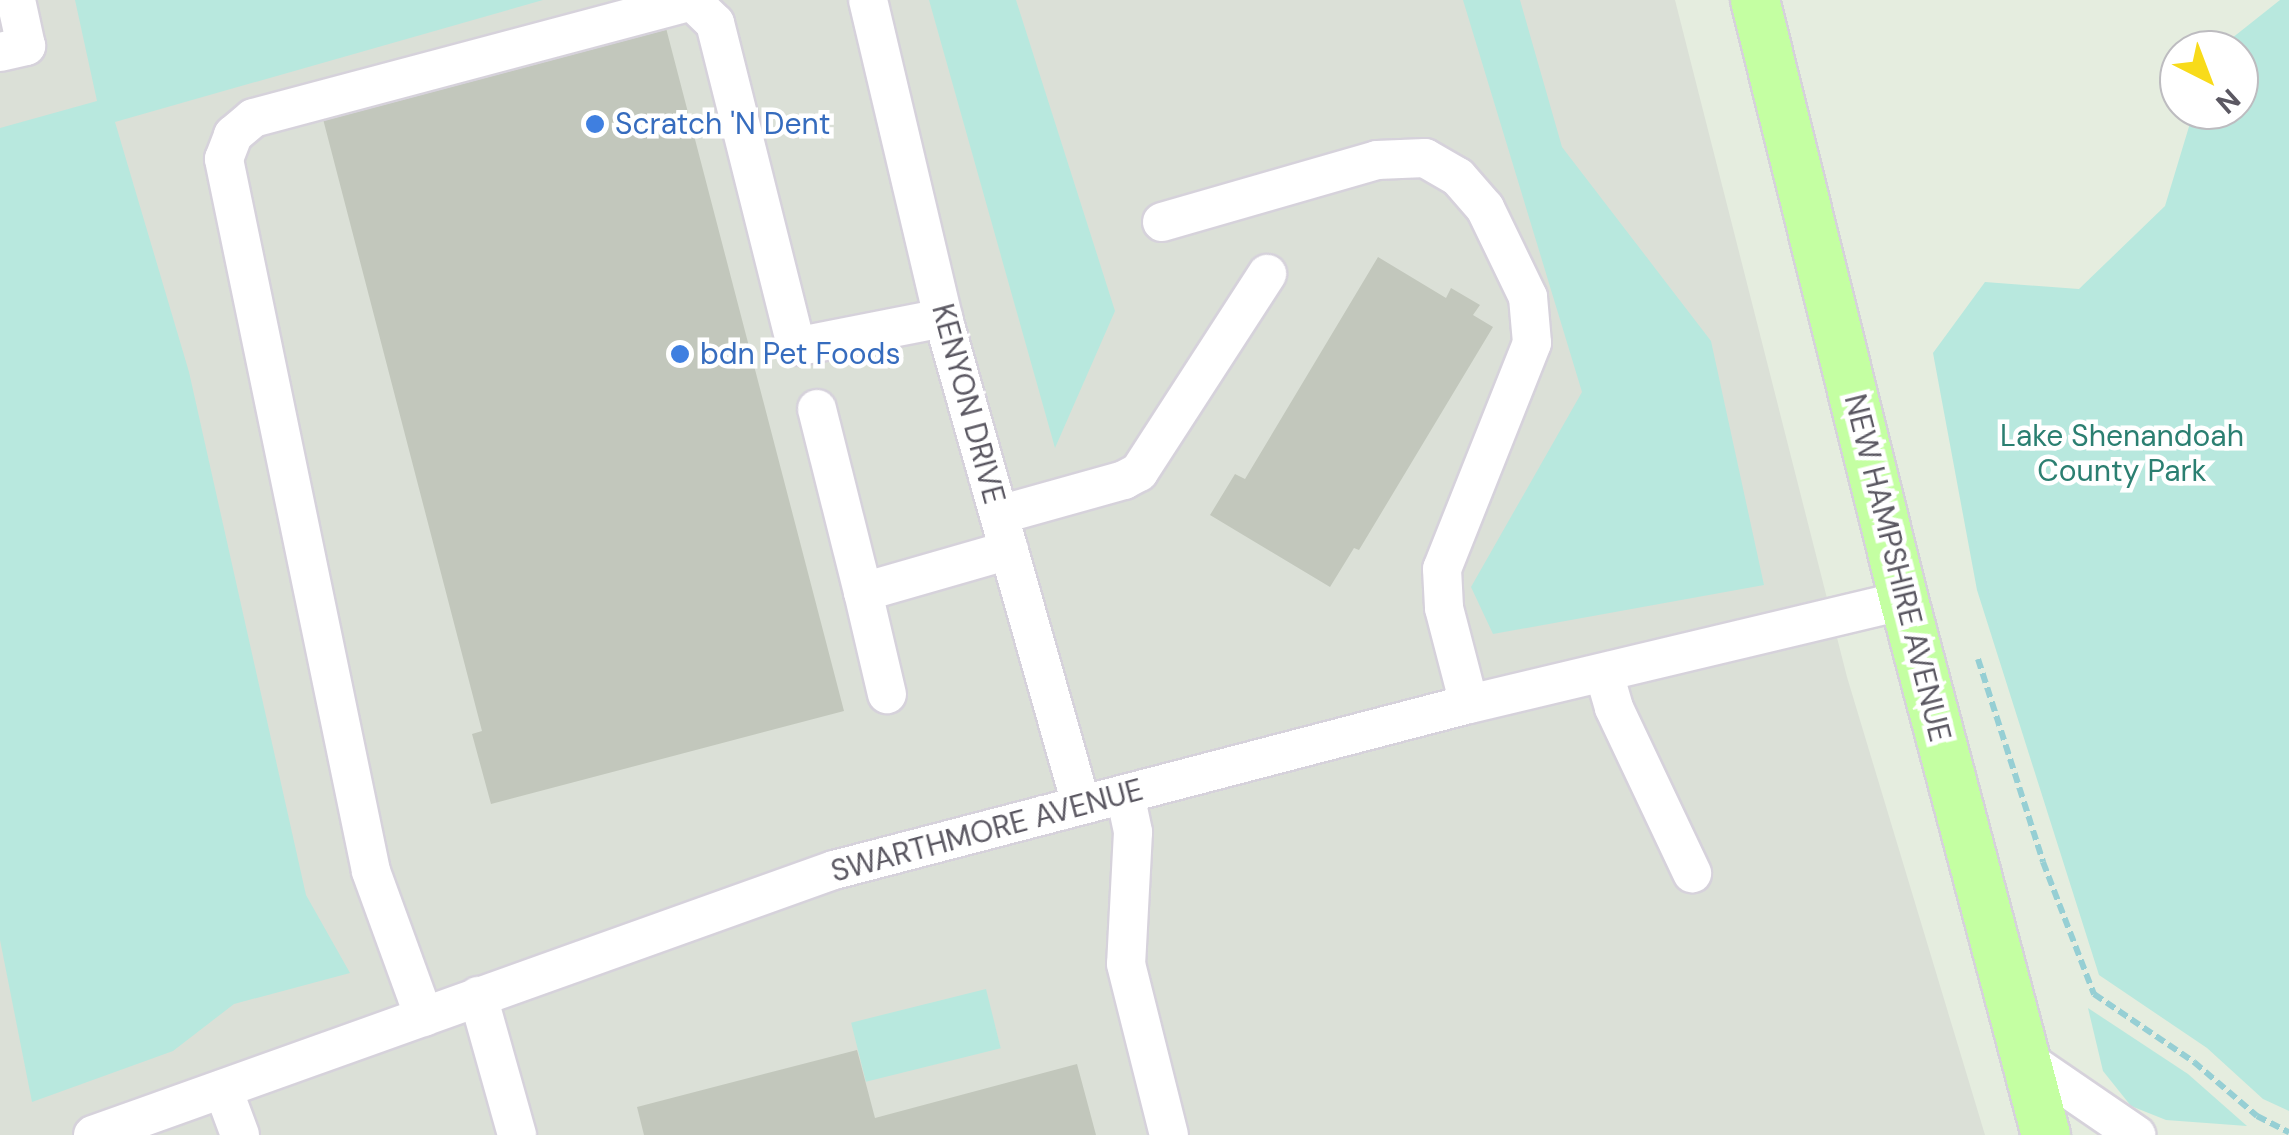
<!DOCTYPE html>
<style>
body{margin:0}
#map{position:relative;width:2289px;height:1135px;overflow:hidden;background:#e5eddf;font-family:"DM Sans",sans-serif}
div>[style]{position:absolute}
.industrial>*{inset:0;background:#dbe0d7}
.green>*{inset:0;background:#b8e8de;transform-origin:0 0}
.building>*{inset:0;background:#c2c7bc}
.path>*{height:6px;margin-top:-3px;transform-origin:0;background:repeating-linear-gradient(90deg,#96cfd4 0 10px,transparent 0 15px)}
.roads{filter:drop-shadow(2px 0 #d6d2db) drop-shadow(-2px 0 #d6d2db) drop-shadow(0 2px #d6d2db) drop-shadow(0 -2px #d6d2db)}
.minor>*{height:38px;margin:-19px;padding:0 19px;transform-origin:19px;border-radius:19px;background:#fff}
.major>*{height:48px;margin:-24px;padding:0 24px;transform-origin:24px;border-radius:24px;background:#c4ffa2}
.dots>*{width:28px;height:28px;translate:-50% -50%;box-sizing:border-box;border:5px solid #fff;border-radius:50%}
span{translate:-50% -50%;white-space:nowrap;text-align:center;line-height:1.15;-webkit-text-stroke:9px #fff;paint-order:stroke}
.shop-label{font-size:30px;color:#366cbe}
.left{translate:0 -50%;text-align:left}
.street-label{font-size:30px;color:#5b5862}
.park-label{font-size:30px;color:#2b7f71}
.north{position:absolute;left:2159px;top:30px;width:100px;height:100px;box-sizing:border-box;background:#fff;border:2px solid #bdbcc0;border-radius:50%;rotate:138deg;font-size:28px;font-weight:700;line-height:40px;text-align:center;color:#5b5862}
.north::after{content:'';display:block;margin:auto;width:35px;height:45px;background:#f8db1a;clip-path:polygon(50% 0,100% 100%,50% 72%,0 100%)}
</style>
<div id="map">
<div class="industrial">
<i style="clip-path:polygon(0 0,1675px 0,1847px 677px,1985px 1135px,0 1135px)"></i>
</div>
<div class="green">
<i style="clip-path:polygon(75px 0,543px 0,115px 122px,189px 372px,306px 895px,350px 973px,234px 1004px,173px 1051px,32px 1102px,0 940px,0 128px,97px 101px)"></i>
<i style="clip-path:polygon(929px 0,1016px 0,1115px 311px,1055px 448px)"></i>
<i style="clip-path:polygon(1463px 0,1520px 0,1562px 147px,1711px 341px,1764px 585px,1493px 634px,1471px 587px,1582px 392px)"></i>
<i style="clip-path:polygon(2280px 0,2289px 0,2289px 1111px,2263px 1099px,2207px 1048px,2099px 975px,1977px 590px,1933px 353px,1985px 282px,2079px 289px,2165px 206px,2194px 110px,2239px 110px,2239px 50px,2217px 50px)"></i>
<i style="left:986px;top:989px;width:61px;height:139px;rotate:76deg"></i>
<i style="clip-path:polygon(2088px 1008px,2188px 1074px,2247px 1126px,2166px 1120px,2131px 1106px,2103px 1071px)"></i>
</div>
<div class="building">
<i style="clip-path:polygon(666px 28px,844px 711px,491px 804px,472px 734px,482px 731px,323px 119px)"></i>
<i style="clip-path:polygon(1378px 257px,1446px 298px,1451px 288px,1480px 305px,1473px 315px,1493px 327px,1359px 550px,1354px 548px,1330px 587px,1210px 515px,1235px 474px,1245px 479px)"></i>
<i style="clip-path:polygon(857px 1050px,875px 1118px,1077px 1064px,1096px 1135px,644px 1135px,637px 1107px)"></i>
</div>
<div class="path">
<i style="left:1978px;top:659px;width:213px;rotate:72.2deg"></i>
<i style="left:2043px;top:862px;width:142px;rotate:68.9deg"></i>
<i style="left:2094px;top:994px;width:121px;rotate:34.2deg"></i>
<i style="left:2194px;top:1062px;width:83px;rotate:40.6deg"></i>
<i style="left:2257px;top:1116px;width:36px;rotate:27deg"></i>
</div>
<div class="roads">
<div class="minor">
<i style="left:868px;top:0;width:327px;rotate:76.7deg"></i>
<i style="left:943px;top:318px;width:505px;rotate:74.15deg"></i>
<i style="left:0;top:52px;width:27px;rotate:-13deg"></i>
<i style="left:26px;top:46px;width:47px;rotate:-102.3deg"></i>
<i style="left:1162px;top:222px;width:224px;rotate:-16.1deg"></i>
<i style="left:1377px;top:160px;width:48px;rotate:-2.4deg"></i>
<i style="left:1425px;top:158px;width:38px;rotate:30deg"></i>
<i style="left:1458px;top:177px;width:41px;rotate:48.9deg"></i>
<i style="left:1485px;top:208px;width:99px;rotate:64.2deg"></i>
<i style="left:1528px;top:297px;width:46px;rotate:85deg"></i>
<i style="left:1532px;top:343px;width:243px;rotate:111.7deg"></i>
<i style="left:1442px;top:569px;width:39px;rotate:87deg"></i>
<i style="left:1444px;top:608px;width:99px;rotate:75.4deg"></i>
<i style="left:817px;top:409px;width:189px;rotate:75.9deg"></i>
<i style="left:863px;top:592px;width:152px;rotate:-16deg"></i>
<i style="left:999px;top:515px;width:130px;rotate:-15.6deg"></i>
<i style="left:1124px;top:480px;width:17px;rotate:-28deg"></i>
<i style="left:1139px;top:472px;width:236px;rotate:-57.1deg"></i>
<i style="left:863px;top:592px;width:105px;rotate:76.8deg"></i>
<i style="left:1604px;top:673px;width:36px;rotate:74deg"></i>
<i style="left:1614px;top:708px;width:183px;rotate:64.7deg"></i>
<i style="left:1125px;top:794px;width:39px;rotate:78deg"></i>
<i style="left:1133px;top:832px;width:132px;rotate:93deg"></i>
<i style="left:1126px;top:964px;width:176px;rotate:75.9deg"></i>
<i style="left:478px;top:996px;width:144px;rotate:74.3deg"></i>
<i style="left:424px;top:1017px;width:155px;rotate:-110deg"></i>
<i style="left:371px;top:871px;width:727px;rotate:-101.67deg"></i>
<i style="left:224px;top:159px;width:26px;rotate:-69deg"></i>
<i style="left:233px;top:135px;width:26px;rotate:-40deg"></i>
<i style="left:253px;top:118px;width:454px;rotate:-14.9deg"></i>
<i style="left:692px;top:1px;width:32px;rotate:44deg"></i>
<i style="left:715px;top:23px;width:328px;rotate:75.9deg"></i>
<i style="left:795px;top:341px;width:7px;rotate:45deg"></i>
<i style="left:800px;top:346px;width:146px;rotate:-11.1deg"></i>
<i style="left:2025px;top:1059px;width:135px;rotate:34.4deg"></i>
<i style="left:223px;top:1089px;width:49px;rotate:69.7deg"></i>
<i style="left:93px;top:1135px;width:787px;rotate:-19.68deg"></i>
<i style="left:834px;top:870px;width:656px;rotate:-14.65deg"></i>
<i style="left:1469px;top:704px;width:447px;rotate:-13.4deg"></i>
</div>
<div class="major">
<i style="left:1755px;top:0;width:618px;rotate:76.05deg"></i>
<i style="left:1904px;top:600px;width:554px;rotate:75.14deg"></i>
</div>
</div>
<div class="dots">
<i style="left:595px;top:124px;background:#3f7fe0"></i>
<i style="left:680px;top:354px;background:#3f7fe0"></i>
</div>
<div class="shop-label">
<span class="left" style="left:615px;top:124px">Scratch 'N Dent</span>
<span class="left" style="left:700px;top:354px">bdn Pet Foods</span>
</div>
<div class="street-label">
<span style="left:968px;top:404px;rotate:75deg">KENYON DRIVE</span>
<span style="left:1897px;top:568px;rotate:76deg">NEW HAMPSHIRE AVENUE</span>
<span style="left:987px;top:831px;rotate:-15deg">SWARTHMORE AVENUE</span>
</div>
<div class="park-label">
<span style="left:2122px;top:453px">Lake Shenandoah<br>County Park</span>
</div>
<div class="north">N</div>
</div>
